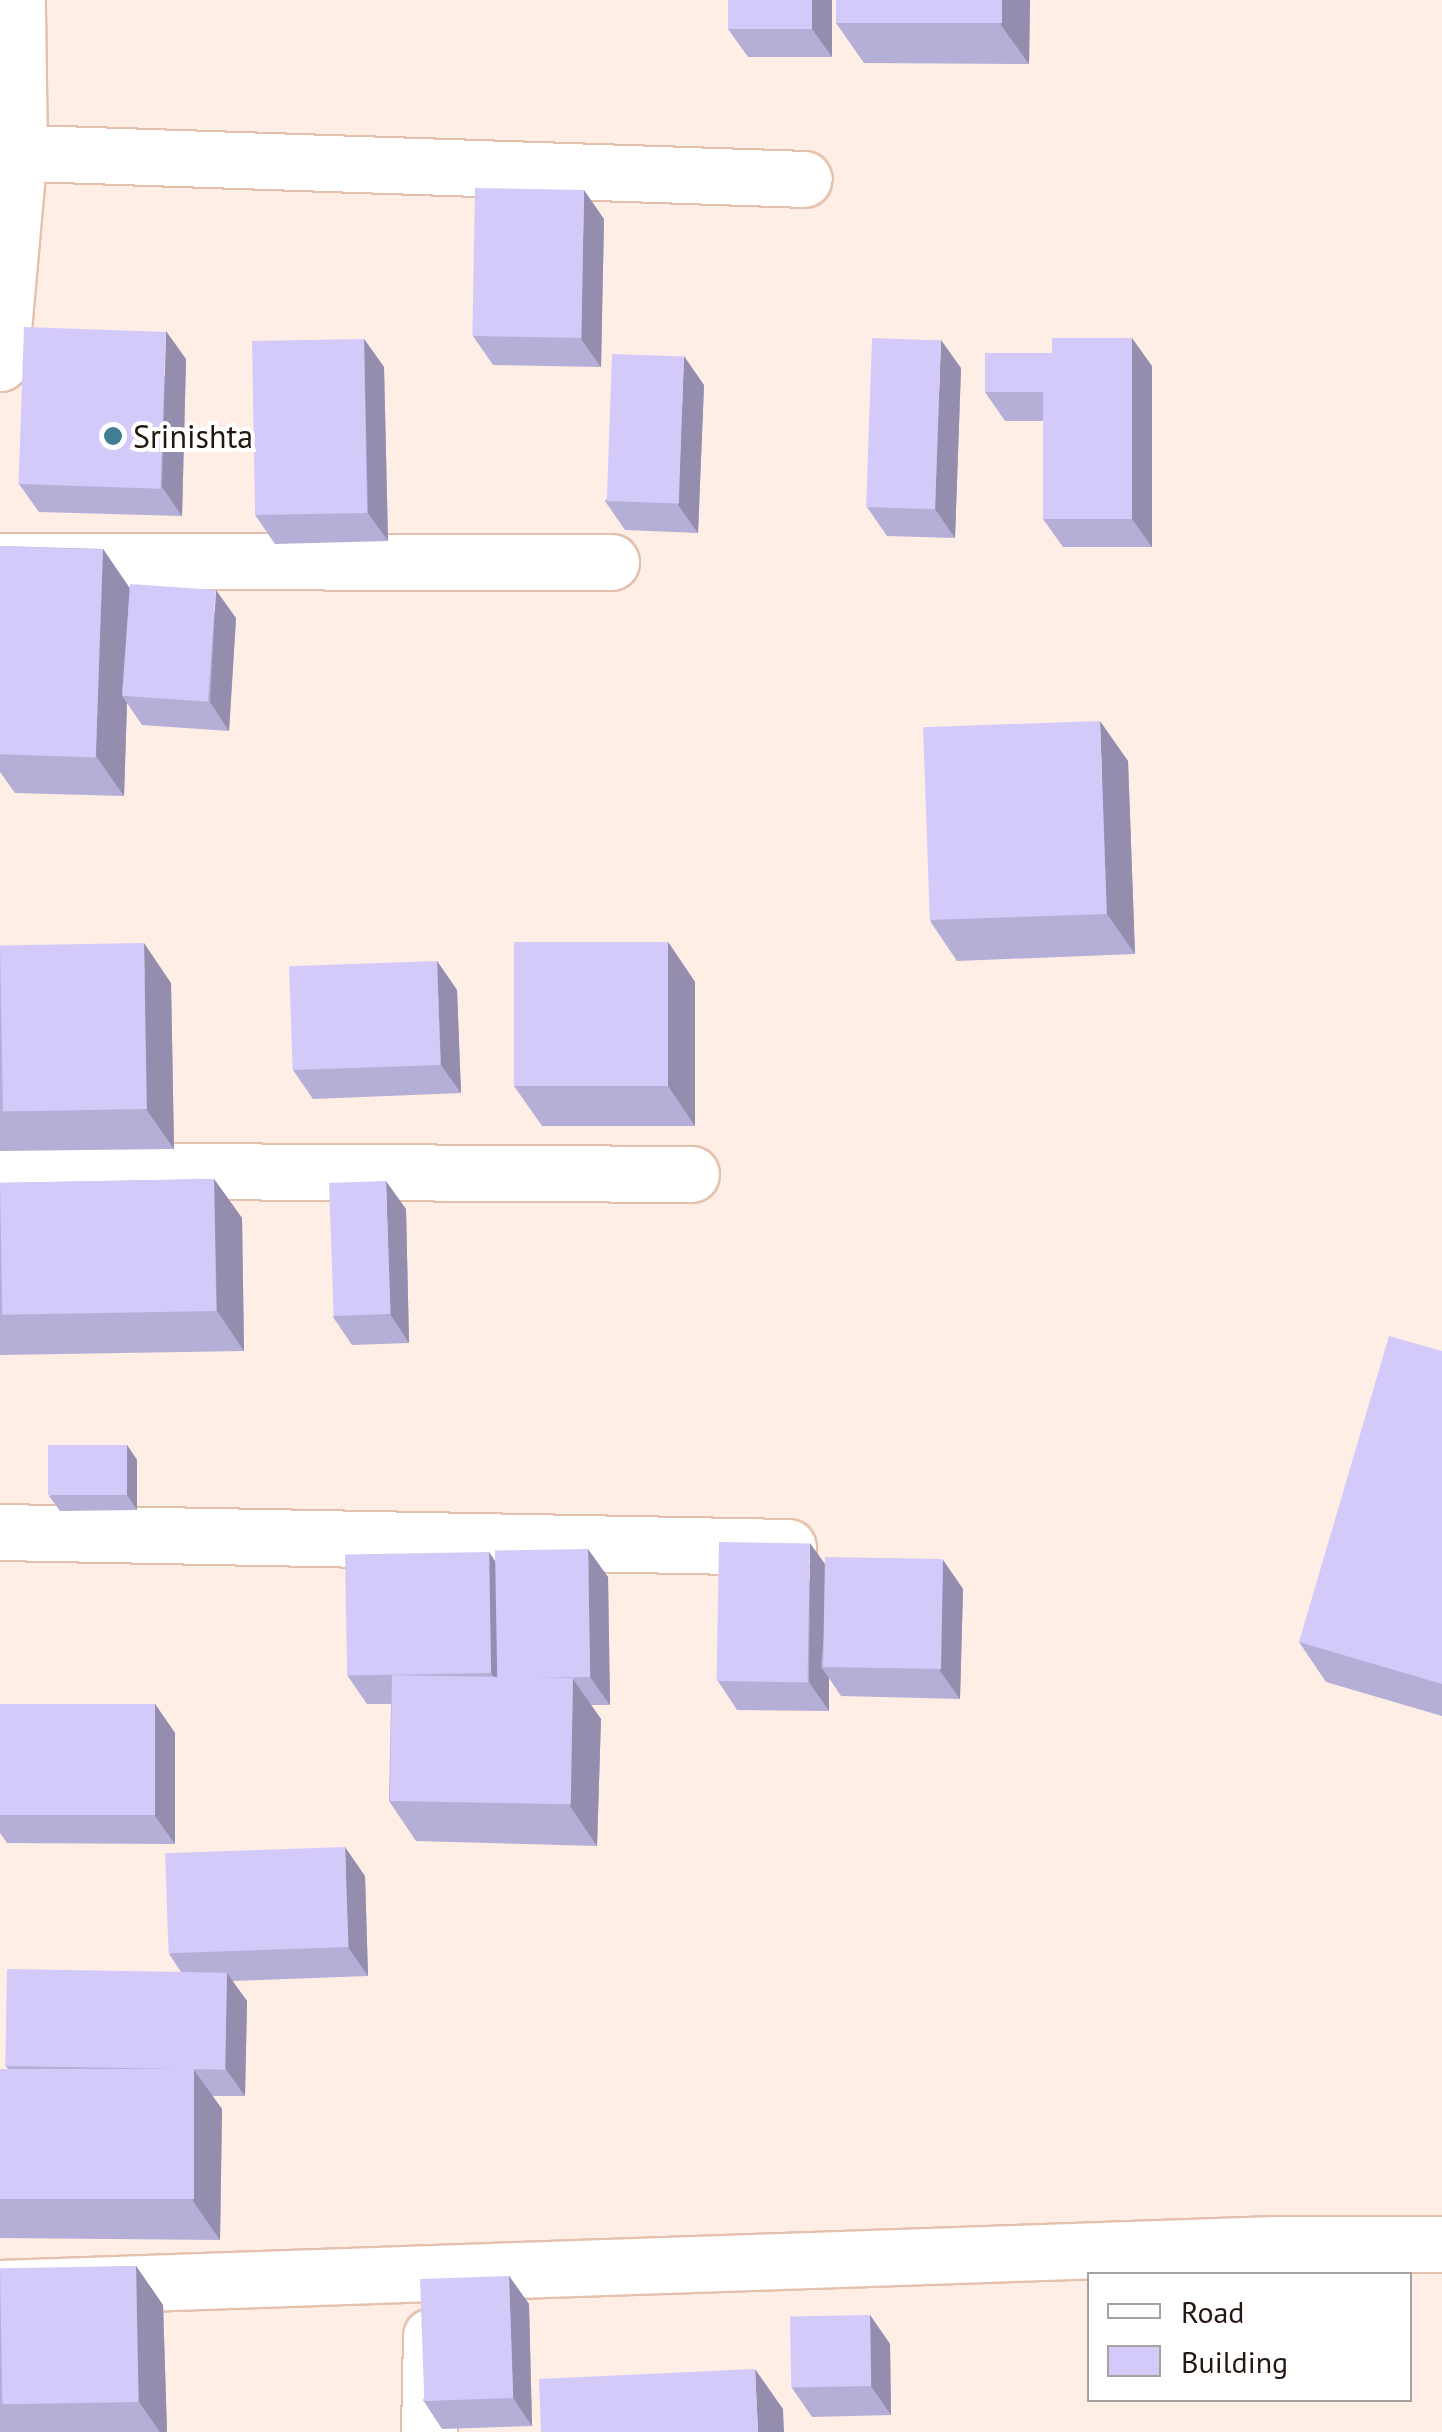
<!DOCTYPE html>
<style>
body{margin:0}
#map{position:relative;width:1442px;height:2432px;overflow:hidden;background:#feeee6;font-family:"PT Sans",sans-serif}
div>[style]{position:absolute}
.roads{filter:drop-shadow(2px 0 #e4c0ad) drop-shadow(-2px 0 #e4c0ad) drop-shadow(0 2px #e4c0ad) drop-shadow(0 -2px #e4c0ad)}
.minor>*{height:55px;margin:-27.5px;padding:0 27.5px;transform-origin:27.5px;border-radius:27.5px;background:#fff}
.wall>*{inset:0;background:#b5aed6}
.shaded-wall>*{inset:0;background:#948dae}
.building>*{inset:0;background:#d3caf9;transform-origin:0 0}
.dots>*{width:28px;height:28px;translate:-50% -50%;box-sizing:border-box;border:5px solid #fff;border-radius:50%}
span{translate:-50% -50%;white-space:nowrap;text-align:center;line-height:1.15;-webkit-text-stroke:8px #fff;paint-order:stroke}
.poi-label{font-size:32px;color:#231710}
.left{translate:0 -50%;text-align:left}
.legend{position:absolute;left:1087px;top:2272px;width:325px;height:130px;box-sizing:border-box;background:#fff;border:2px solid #a7a29f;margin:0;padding:12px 18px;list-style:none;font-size:30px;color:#231710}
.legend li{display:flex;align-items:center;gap:20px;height:50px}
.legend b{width:50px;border:2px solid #a7a29f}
</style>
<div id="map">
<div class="roads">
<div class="minor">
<i style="left:0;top:152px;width:804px;rotate:1.92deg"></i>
<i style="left:0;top:363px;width:212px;rotate:-84.9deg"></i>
<i style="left:19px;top:152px;width:152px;rotate:-90.8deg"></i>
<i style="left:0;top:561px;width:611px;rotate:0.09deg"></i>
<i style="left:0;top:1170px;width:691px;rotate:0.33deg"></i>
<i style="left:0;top:1532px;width:788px;rotate:1.09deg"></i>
<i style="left:0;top:2288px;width:1276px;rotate:-1.98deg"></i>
<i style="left:1275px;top:2244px;width:167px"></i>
<i style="left:429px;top:2432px;width:96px;rotate:-88.8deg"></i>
</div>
</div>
<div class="wall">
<i style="clip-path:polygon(832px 0,832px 57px,748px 57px,728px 29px)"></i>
<i style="clip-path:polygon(836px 0,1030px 0,1029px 64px,864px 63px,836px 23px)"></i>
<i style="clip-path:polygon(604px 219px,601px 367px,493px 365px,473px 336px)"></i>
<i style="clip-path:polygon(364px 339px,384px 367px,388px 541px,275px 544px,255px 515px)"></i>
<i style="clip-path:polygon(1052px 353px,1152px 366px,1152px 547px,1063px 547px,1043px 519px,1043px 421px,1005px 421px,985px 392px)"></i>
<i style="clip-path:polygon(186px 359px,182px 516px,39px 512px,19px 484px)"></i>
<i style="clip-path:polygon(961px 368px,955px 538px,887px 536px,867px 507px)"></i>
<i style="clip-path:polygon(704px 385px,698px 533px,625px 530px,605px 501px)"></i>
<i style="clip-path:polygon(0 546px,103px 549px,130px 588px,236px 618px,229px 731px,142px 725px,127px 703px,124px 796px,15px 793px,0 772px)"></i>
<i style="clip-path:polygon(1128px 761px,1135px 954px,957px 961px,930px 921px)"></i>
<i style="clip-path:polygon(668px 942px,695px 982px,695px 1126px,542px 1126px,514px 1086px)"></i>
<i style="clip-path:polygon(0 946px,171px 983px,174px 1149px,0 1151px)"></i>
<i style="clip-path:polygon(437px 961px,457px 990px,461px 1093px,313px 1099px,293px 1070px)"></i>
<i style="clip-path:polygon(214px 1179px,242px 1218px,244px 1351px,0 1355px,0 1183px)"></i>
<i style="clip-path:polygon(406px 1209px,409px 1343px,352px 1345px,333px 1317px)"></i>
<i style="clip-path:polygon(1442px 1351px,1442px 1716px,1326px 1682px,1299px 1642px)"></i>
<i style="clip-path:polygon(127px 1445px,137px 1460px,137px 1510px,60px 1511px,49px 1496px)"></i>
<i style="clip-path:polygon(943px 1560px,963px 1589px,960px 1699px,841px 1696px,829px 1678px,829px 1711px,737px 1710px,718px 1681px,824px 1564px)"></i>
<i style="clip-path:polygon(496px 1562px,608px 1577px,610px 1705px,591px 1705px,601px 1719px,597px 1846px,416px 1841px,389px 1801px,391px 1704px,367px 1704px,347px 1675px)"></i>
<i style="clip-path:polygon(0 1704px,155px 1704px,175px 1733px,175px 1844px,7px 1843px,0 1833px)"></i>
<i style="clip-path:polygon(365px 1876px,368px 1976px,232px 1981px,247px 2001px,245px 2096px,212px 2096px,222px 2109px,220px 2240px,0 2238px,0 2069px,8px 2069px,6px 2066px,181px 1972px,169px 1954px)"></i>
<i style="clip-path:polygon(136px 2266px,163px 2305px,167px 2432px,0 2432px,0 2270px)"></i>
<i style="clip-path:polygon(509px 2276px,529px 2304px,532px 2426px,442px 2429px,423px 2400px)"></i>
<i style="clip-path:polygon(870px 2315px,890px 2344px,891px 2415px,812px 2417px,792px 2388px)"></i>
</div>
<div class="shaded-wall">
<i style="clip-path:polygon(812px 0,832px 0,832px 57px,812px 29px)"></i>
<i style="clip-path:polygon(1002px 0,1030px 0,1029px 64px,1001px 25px)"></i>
<i style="clip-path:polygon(584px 190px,604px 219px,601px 367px,581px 339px)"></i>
<i style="clip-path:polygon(166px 331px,186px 359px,182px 516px,162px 487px)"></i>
<i style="clip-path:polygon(1132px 338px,1152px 366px,1152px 547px,1132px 519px)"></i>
<i style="clip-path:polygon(364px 339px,384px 367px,388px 541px,368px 513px)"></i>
<i style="clip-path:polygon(941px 340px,961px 368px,955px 538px,935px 509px)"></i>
<i style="clip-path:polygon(684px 356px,704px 385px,698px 533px,678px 505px)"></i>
<i style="clip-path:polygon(103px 549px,130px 589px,122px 696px,127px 703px,124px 796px,96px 756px)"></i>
<i style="clip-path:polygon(216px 590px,236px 618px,229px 731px,210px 702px)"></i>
<i style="clip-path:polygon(1100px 721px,1128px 761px,1135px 954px,1107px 914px)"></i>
<i style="clip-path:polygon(668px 942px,695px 982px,695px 1126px,668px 1086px)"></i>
<i style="clip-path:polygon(144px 943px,171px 983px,174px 1149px,146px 1109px)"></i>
<i style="clip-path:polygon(437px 961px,457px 990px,461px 1093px,441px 1065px)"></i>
<i style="clip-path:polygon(214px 1179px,242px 1218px,244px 1351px,217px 1311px)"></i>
<i style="clip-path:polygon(386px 1181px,406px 1209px,409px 1343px,390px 1314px)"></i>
<i style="clip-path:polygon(127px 1445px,137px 1460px,137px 1510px,127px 1495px)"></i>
<i style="clip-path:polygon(810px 1543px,830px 1571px,821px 1667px,829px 1678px,829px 1711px,809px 1682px)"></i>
<i style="clip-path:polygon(588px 1549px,608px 1577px,610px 1705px,590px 1677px)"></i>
<i style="clip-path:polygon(489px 1552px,509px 1581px,511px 1702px,491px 1673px)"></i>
<i style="clip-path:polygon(943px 1560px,963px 1589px,960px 1699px,940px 1671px)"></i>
<i style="clip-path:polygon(573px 1679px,601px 1719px,597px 1846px,570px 1806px)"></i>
<i style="clip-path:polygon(155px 1704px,175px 1733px,175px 1844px,155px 1816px)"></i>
<i style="clip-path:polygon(345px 1847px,365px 1876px,368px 1976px,348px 1947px)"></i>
<i style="clip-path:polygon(227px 1973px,247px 2001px,245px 2096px,225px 2068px)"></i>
<i style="clip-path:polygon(194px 2070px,222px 2109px,220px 2240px,193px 2201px)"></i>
<i style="clip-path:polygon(136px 2266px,163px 2305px,167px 2432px,160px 2432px,139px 2402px)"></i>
<i style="clip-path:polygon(509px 2276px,529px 2304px,532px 2426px,513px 2398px)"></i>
<i style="clip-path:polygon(870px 2315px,890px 2344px,891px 2415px,871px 2386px)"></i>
<i style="clip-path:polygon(755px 2369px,783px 2409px,784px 2432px,758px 2432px)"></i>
</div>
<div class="building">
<i style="left:728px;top:0;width:84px;height:29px"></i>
<i style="left:836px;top:0;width:166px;height:23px"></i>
<i style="left:475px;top:188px;width:109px;height:148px;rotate:1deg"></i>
<i style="left:24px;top:327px;width:142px;height:157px;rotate:2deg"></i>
<i style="left:872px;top:338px;width:69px;height:169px;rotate:2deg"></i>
<i style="clip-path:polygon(1052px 338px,1132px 338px,1132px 519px,1043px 519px,1043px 392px,985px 392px,985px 353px,1052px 353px)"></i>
<i style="left:364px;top:339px;width:174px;height:112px;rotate:89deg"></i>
<i style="left:612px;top:354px;width:72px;height:147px;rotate:2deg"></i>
<i style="left:0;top:546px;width:103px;height:208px;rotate:2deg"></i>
<i style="left:130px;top:584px;width:86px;height:112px;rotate:4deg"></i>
<i style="left:1100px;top:721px;width:193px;height:177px;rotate:88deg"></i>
<i style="left:514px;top:942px;width:154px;height:144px"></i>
<i style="left:144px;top:943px;width:166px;height:144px;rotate:89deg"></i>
<i style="left:437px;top:961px;width:104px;height:148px;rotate:88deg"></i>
<i style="left:214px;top:1179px;width:132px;height:214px;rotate:89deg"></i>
<i style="left:386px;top:1181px;width:133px;height:57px;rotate:88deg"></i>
<i style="clip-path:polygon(1389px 1336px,1442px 1351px,1442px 1684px,1299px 1642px)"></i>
<i style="left:127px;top:1445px;width:50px;height:79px;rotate:90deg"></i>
<i style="left:719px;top:1542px;width:91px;height:139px;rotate:1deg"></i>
<i style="left:588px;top:1549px;width:128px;height:93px;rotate:89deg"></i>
<i style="left:489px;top:1552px;width:121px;height:144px;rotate:89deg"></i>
<i style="left:825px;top:1557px;width:118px;height:110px;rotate:1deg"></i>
<i style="left:392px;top:1675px;width:181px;height:126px;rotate:1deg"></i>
<i style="left:0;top:1704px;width:155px;height:111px"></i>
<i style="left:345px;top:1847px;width:100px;height:180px;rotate:88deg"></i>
<i style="left:7px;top:1969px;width:220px;height:97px;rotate:1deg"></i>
<i style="left:0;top:2069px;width:194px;height:130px"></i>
<i style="left:136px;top:2266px;width:136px;height:136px;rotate:89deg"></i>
<i style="left:509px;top:2276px;width:122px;height:89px;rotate:88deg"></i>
<i style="left:870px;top:2315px;width:71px;height:80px;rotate:89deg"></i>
<i style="clip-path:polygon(755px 2369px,758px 2432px,541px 2432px,539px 2379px)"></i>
</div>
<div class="dots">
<i style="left:113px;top:436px;background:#417e94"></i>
</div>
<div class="poi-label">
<span class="left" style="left:133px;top:436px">Srinishta</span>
</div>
<ul class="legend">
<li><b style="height:12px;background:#fff"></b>Road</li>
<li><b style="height:28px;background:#d3caf9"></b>Building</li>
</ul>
</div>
